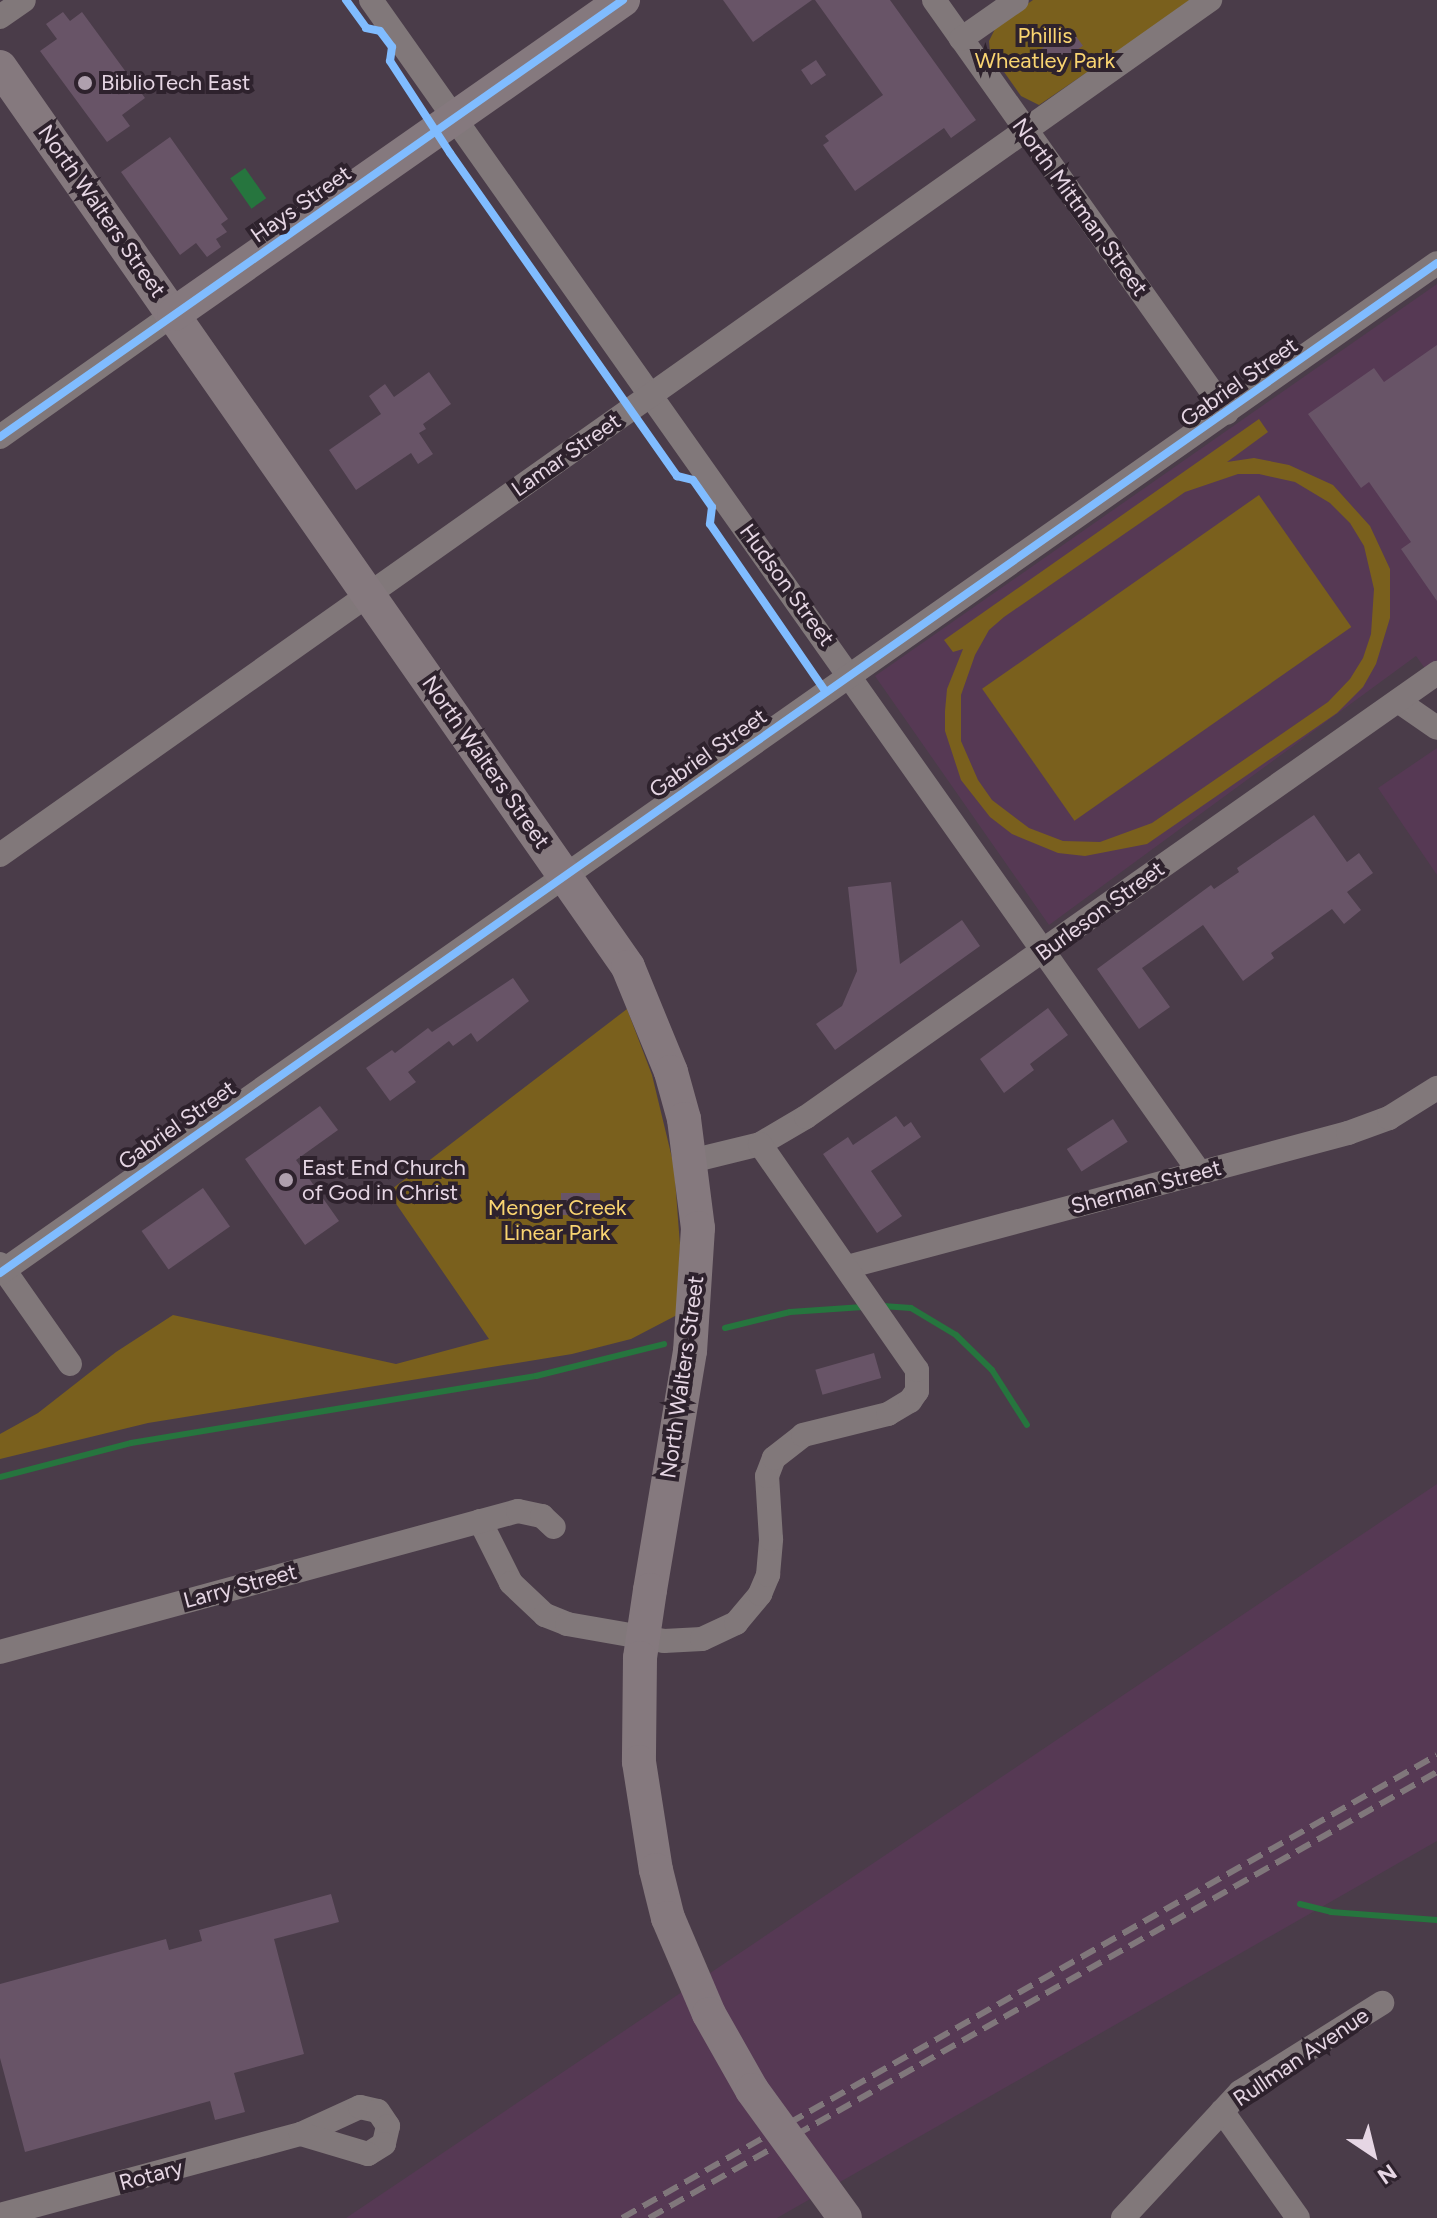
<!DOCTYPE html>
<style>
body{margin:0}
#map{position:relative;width:1437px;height:2218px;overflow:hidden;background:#4a3c49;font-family:Figtree,sans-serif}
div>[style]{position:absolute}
.built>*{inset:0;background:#563954}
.green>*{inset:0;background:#7a601d;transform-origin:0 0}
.water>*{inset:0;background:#26753e;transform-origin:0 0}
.stream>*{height:6px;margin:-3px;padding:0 3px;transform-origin:3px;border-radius:3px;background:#26753e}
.building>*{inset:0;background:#685467;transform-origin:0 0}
.street>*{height:24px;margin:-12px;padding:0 12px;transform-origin:12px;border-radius:12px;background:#81787a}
.secondary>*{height:34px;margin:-17px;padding:0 17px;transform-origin:17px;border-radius:17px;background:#85797e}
.rail>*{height:6px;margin-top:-3px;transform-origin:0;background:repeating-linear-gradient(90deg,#80777b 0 16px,transparent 0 24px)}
.secondary-bridge>*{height:34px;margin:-17px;padding:0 17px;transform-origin:17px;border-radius:17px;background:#85797e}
.cycleway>*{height:8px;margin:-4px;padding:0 4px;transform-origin:4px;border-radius:4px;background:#80bcff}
.dots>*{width:22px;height:22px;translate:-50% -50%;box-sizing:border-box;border:4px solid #2e222d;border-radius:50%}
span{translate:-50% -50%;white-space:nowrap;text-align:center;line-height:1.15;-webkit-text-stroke:8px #2e222d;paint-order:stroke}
.park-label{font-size:22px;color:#f9d471}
.poi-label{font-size:22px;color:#e6d6e4}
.left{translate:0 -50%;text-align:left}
.street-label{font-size:22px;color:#e6d6e4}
.north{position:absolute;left:1333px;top:2114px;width:80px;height:80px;-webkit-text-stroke:6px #2e222d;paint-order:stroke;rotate:145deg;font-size:22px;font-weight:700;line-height:32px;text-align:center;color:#e6d6e4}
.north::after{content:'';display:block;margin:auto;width:28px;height:36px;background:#e6d6e4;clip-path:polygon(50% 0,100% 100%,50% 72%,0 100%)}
</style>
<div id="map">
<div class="built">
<i style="clip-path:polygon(1437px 284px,1437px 685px,1416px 656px,1049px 925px,875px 676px)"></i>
<i style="clip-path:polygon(1437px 748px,1437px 875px,1378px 788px)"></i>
<i style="clip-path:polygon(1437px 1484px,1437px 1841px,777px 2218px,346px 2218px)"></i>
</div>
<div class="green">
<i style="clip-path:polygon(1033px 0,1193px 0,1039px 105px,1021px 96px,990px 52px,989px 41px,997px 25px)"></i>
<i style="clip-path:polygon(evenodd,1259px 419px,1268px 432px,1227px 462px,1254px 458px,1289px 465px,1333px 485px,1370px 526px,1390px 569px,1390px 618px,1376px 664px,1363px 687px,1337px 713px,1147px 844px,1085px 856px,1058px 853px,1012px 834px,990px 817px,961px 780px,945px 731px,945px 711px,947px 689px,963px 649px,953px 652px,944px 640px,1259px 419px,1238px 474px,1259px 474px,1295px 482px,1330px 503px,1350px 523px,1364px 546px,1374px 589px,1371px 634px,1363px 658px,1350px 679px,1328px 702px,1152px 823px,1100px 842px,1063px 841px,1029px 828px,992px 800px,978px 780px,961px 741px,961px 695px,975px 655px,989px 630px,1004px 617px,1185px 492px,1238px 474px)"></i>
<i style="left:1259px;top:495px;width:161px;height:338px;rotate:55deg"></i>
<i style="clip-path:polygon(627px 1009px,652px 1075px,674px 1166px,680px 1245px,677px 1315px,631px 1339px,572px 1354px,148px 1423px,0 1459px,0 1434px,38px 1413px,116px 1352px,173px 1315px,396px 1364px,489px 1339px,388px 1192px)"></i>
</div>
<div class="water">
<i style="left:245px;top:168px;width:37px;height:18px;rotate:55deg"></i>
</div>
<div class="stream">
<i style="left:883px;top:1306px;width:28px;rotate:4deg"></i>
<i style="left:911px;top:1308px;width:52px;rotate:31deg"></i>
<i style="left:956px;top:1335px;width:50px;rotate:44.2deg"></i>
<i style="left:992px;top:1370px;width:65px;rotate:57.5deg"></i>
<i style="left:725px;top:1328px;width:67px;rotate:-13.8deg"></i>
<i style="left:790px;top:1312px;width:73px;rotate:-3.9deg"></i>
<i style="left:0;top:1477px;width:135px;rotate:-14.5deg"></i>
<i style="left:131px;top:1443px;width:411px;rotate:-9.4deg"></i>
<i style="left:536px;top:1376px;width:132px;rotate:-14deg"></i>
<i style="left:1300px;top:1904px;width:32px;rotate:14deg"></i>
<i style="left:1331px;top:1912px;width:106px;rotate:4.3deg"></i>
</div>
<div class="building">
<i style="clip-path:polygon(723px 0,812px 0,753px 42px)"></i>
<i style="clip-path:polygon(815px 0,890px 0,976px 120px,951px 138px,944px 128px,855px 191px,823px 145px,829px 141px,825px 136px,883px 95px)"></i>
<i style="clip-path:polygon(63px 12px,70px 21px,82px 12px,145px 98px,122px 115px,130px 126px,107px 142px,40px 51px,57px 39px,46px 24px)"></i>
<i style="left:1070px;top:28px;width:22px;height:36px;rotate:54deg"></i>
<i style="left:816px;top:60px;width:18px;height:18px;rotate:56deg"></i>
<i style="clip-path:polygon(170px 137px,228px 219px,221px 224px,227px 232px,216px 239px,221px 247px,207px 257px,196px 243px,180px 255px,121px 172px)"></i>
<i style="clip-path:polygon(1437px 345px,1437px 601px,1401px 549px,1411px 542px,1369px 482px,1361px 488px,1308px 414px,1374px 368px,1384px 382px)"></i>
<i style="clip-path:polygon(429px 372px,451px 404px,423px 424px,426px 429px,419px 433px,433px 454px,418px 464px,411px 453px,356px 490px,329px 450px,381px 414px,369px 396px,385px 384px,394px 397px)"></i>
<i style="clip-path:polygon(1314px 815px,1347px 862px,1359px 853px,1373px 873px,1347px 892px,1361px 910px,1344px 924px,1332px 909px,1271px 953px,1274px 958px,1243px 981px,1203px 925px,1142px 968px,1170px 1007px,1139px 1029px,1097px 969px,1211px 885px,1214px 889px,1239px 872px,1237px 868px)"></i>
<i style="clip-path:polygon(891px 882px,900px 964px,962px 920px,980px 946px,835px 1050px,816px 1024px,842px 1006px,857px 971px,848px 887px)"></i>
<i style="clip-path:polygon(513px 978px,529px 1001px,477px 1042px,471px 1033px,453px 1046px,449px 1041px,408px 1072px,416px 1082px,390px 1101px,366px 1068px,392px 1050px,395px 1053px,428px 1028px,432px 1032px)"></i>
<i style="clip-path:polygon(1048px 1008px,1068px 1035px,1030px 1064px,1034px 1070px,1004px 1093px,980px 1059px)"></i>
<i style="clip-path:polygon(320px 1106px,338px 1130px,296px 1160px,339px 1221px,305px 1245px,245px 1159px)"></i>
<i style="clip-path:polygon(896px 1116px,904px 1127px,911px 1122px,921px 1137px,871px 1171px,902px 1216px,877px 1233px,823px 1154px,848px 1137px,853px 1145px)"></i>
<i style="left:1113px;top:1119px;width:27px;height:55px;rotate:57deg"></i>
<i style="left:203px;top:1188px;width:47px;height:75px;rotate:55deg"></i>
<i style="left:561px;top:1193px;width:39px;height:22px"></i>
<i style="left:874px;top:1353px;width:26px;height:61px;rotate:74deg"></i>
<i style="clip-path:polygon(331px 1894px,339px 1922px,274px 1939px,304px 2054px,234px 2073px,245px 2112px,215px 2120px,210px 2101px,25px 2152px,0 2058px,0 1984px,166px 1939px,169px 1950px,202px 1941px,199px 1930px)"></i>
</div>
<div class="street">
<i style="left:371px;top:0;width:1436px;rotate:54.75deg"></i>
<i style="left:934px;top:0;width:506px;rotate:54.65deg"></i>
<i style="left:0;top:17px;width:29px;rotate:-35deg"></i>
<i style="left:961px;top:39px;width:68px;rotate:-34.9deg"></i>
<i style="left:0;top:437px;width:213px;rotate:-35.3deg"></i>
<i style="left:1398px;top:701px;width:47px;rotate:34.7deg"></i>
<i style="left:0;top:855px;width:1482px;rotate:-35.25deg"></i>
<i style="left:691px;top:1161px;width:71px;rotate:-13.8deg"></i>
<i style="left:760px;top:1144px;width:53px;rotate:-30.4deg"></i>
<i style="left:806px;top:1117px;width:772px;rotate:-35.13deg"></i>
<i style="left:0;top:1264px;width:122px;rotate:55deg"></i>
<i style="left:847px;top:1267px;width:519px;rotate:-14.97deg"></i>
<i style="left:1348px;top:1133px;width:44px;rotate:-20.1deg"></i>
<i style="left:1389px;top:1118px;width:57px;rotate:-32deg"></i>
<i style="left:0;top:1273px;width:1756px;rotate:-35.1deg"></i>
<i style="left:480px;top:1521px;width:69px;rotate:63.4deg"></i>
<i style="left:511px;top:1583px;width:47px;rotate:43.3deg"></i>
<i style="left:545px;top:1615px;width:24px;rotate:22deg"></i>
<i style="left:567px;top:1624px;width:98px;rotate:9.9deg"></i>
<i style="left:664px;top:1641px;width:38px;rotate:-3deg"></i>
<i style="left:702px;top:1639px;width:38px;rotate:-25deg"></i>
<i style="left:736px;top:1623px;width:38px;rotate:-50deg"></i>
<i style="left:760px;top:1594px;width:21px;rotate:-67deg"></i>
<i style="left:768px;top:1575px;width:36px;rotate:-85deg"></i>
<i style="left:771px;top:1539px;width:63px;rotate:-93.6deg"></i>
<i style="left:767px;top:1476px;width:19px;rotate:-69deg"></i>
<i style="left:774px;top:1458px;width:37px;rotate:-38deg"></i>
<i style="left:803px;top:1435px;width:88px;rotate:-13.9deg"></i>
<i style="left:888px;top:1414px;width:26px;rotate:-31deg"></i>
<i style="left:910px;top:1401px;width:12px;rotate:-55deg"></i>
<i style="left:917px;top:1391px;width:21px;rotate:-90deg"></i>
<i style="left:917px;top:1370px;width:275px;rotate:-124.8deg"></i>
<i style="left:0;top:1652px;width:537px;rotate:-15.23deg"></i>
<i style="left:518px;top:1511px;width:25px;rotate:12deg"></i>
<i style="left:542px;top:1516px;width:16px;rotate:43deg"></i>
<i style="left:1222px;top:2111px;width:131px;rotate:54.6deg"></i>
<i style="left:0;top:2215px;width:312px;rotate:-15.1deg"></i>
<i style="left:301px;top:2134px;width:65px;rotate:-24.6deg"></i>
<i style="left:360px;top:2107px;width:18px;rotate:13deg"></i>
<i style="left:378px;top:2111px;width:18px;rotate:56deg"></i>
<i style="left:388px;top:2126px;width:18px;rotate:103deg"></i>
<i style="left:384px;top:2144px;width:19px;rotate:148deg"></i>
<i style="left:368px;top:2154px;width:70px;rotate:-163.4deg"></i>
<i style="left:1123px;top:2218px;width:172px;rotate:-47.1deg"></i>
<i style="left:1240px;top:2092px;width:168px;rotate:-32.1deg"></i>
</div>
<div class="secondary">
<i style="left:0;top:67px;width:1097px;rotate:55.09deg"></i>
<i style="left:628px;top:967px;width:113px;rotate:67.7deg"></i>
<i style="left:671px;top:1072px;width:49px;rotate:74.5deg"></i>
<i style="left:684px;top:1119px;width:110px;rotate:82.7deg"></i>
<i style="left:698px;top:1228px;width:123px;rotate:93.7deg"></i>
<i style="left:690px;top:1351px;width:242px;rotate:99.5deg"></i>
<i style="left:174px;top:314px;width:548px;rotate:-34.97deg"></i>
</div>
<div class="rail">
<i style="left:622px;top:2218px;width:937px;rotate:-29.6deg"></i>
<i style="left:649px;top:2218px;width:905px;rotate:-29.51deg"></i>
</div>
<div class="secondary-bridge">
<i style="left:650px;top:1590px;width:69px;rotate:98.4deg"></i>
<i style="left:640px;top:1658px;width:104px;rotate:90.6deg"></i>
<i style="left:639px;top:1762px;width:109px;rotate:81.1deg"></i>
<i style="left:656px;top:1870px;width:49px;rotate:76deg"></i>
<i style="left:668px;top:1918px;width:104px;rotate:66.9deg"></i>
<i style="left:709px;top:2014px;width:87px;rotate:60.5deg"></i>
<i style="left:752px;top:2090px;width:158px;rotate:54deg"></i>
</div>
<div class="cycleway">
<i style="left:346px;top:0;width:34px;rotate:54deg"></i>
<i style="left:366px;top:28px;width:14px;rotate:12deg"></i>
<i style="left:380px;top:31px;width:20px;rotate:53deg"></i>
<i style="left:392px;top:47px;width:14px;rotate:98deg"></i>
<i style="left:390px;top:61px;width:110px;rotate:56.9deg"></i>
<i style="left:450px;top:153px;width:395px;rotate:54.9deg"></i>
<i style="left:677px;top:476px;width:16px;rotate:14deg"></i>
<i style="left:693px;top:480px;width:33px;rotate:55deg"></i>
<i style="left:712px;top:507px;width:17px;rotate:97deg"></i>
<i style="left:710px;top:524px;width:204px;rotate:55.4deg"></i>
<i style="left:0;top:437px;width:761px;rotate:-35.05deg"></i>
<i style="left:0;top:1273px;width:1756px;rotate:-35.1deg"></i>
</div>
<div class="dots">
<i style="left:85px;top:83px;background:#afa0ae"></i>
<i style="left:286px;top:1180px;background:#afa0ae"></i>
</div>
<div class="park-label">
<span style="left:1045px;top:48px">Phillis<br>Wheatley Park</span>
<span style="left:557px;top:1220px">Menger Creek<br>Linear Park</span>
</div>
<div class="poi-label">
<span class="left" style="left:101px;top:83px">BiblioTech East</span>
<span class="left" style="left:302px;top:1180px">East End Church<br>of God in Christ</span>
</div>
<div class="street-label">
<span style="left:301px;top:204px;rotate:-35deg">Hays Street</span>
<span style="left:1080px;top:207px;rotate:54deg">North Mittman Street</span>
<span style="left:102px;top:211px;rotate:55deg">North Walters Street</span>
<span style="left:1239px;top:382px;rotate:-35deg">Gabriel Street</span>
<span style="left:566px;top:455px;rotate:-35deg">Lamar Street</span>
<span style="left:787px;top:585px;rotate:54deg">Hudson Street</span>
<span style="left:708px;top:753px;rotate:-35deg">Gabriel Street</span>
<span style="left:486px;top:762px;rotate:55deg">North Walters Street</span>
<span style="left:1100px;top:911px;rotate:-36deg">Burleson Street</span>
<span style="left:177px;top:1125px;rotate:-35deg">Gabriel Street</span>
<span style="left:1146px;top:1187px;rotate:-15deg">Sherman Street</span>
<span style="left:682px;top:1377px;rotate:-82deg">North Walters Street</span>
<span style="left:240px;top:1586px;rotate:-15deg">Larry Street</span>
<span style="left:1301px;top:2057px;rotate:-34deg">Rullman Avenue</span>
<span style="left:151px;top:2175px;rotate:-15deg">Rotary</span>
</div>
<div class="north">N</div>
</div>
